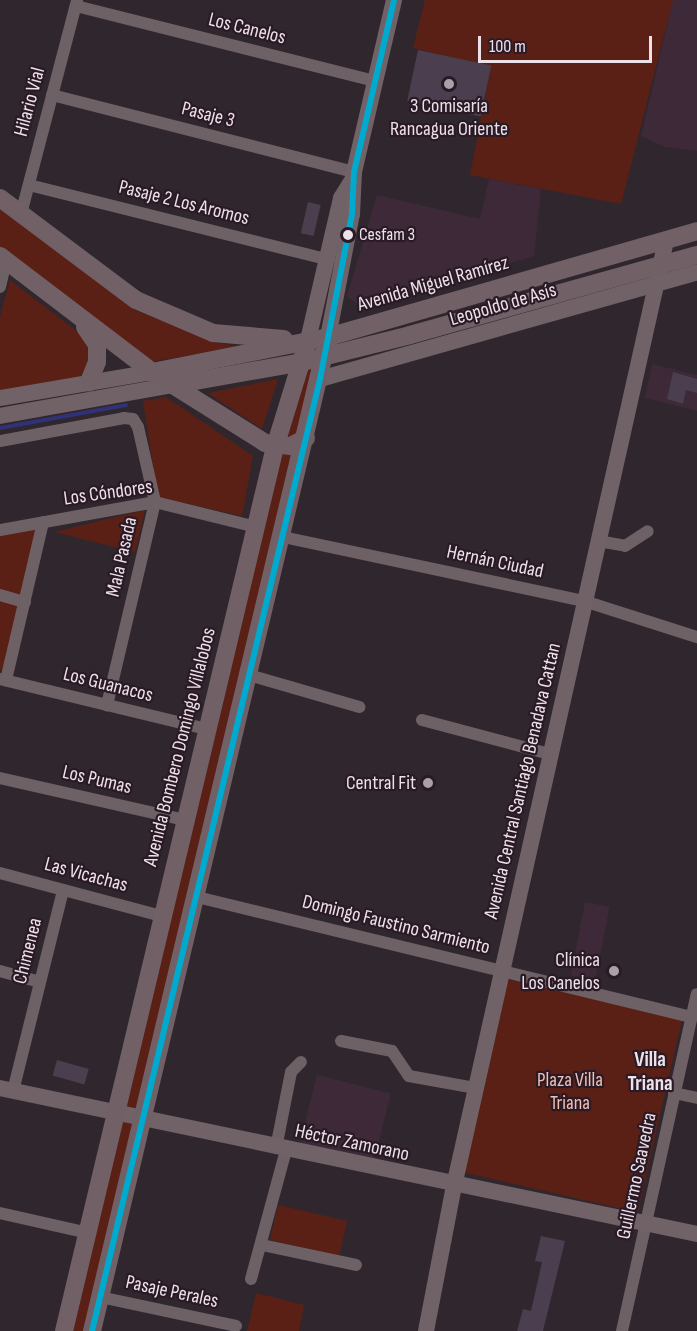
<!DOCTYPE html>
<meta charset="utf-8">
<style>
body{margin:0}
#map{position:relative;width:697px;height:1331px;overflow:hidden;background:#30272e;font-family:"Sofia Sans Condensed",sans-serif}
div>[style]{position:absolute}
.built>*{inset:0;background:#3d2938;transform-origin:0 0}
.green>*{inset:0;background:#5a2015;transform-origin:0 0}
.stream>*{height:4px;margin:-2px;padding:0 2px;transform-origin:2px;border-radius:2px;background:#303177}
.building>*{inset:0;background:#4a3e4f;transform-origin:0 0}
.street>*{height:12px;margin:-6px;padding:0 6px;transform-origin:6px;border-radius:6px;background:#6e6165}
.secondary>*{height:16px;margin:-8px;padding:0 8px;transform-origin:8px;border-radius:8px;background:#716268}
.primary>*{height:18px;margin:-9px;padding:0 9px;transform-origin:9px;border-radius:9px;background:#716166}
.bus-1>*{height:6px;margin:-3px;padding:0 3px;transform-origin:3px;border-radius:3px;background:#00a9ce}
.dots>*{width:16px;height:16px;translate:-50% -50%;box-sizing:border-box;border:3px solid #2a1a26;border-radius:50%}
span{translate:-50% -50%;white-space:nowrap;text-align:center;line-height:1.15;-webkit-text-stroke:4.5px #2a1a26;paint-order:stroke}
.bus-label{font-size:18px;color:#ede1e9}
.left{translate:0 -50%;text-align:left}
.street-label{font-size:20px;color:#ede1e9}
.poi-label{font-size:20px;color:#ede1e9}
.right{translate:-100% -50%;text-align:right}
.park-label{font-size:20px;color:#f3bfb3}
.neighbourhood-label{font-size:21px;color:#ede1e9;font-weight:700}
.scale{position:absolute;left:478px;top:36px;width:174px;height:27px;box-sizing:border-box;border:3px solid #ede1e9;border-top:0;padding-left:8px;font-size:18px;line-height:21px;white-space:nowrap;color:#ede1e9;-webkit-text-stroke:4px #2a1a26;paint-order:stroke}
</style>
<div id="map">
<div class="built">
<i style="clip-path:polygon(673px 0,697px 0,697px 151px,665px 147px,641px 136px)"></i>
<i style="clip-path:polygon(489px 179px,541px 189px,534px 256px,359px 306px,347px 296px,377px 195px,480px 219px)"></i>
<i style="clip-path:polygon(652px 364px,697px 375px,697px 411px,645px 398px)"></i>
<i style="left:585px;top:902px;width:25px;height:75px;rotate:11deg"></i>
<i style="left:317px;top:1075px;width:76px;height:70px;rotate:14deg"></i>
</div>
<div class="green">
<i style="clip-path:polygon(425px 0,673px 0,621px 204px,470px 175px,491px 67px,413px 48px)"></i>
<i style="clip-path:polygon(0 209px,135px 310px,218px 343px,241px 347px,148px 362px,0 251px)"></i>
<i style="clip-path:polygon(10px 280px,84px 337px,91px 359px,79px 378px,0 392px,0 317px)"></i>
<i style="clip-path:polygon(317px 364px,89px 1331px,69px 1331px,279px 458px,307px 367px)"></i>
<i style="clip-path:polygon(278px 379px,262px 429px,208px 393px)"></i>
<i style="clip-path:polygon(166px 397px,253px 456px,242px 516px,158px 497px,143px 401px)"></i>
<i style="clip-path:polygon(145px 510px,135px 552px,54px 532px)"></i>
<i style="clip-path:polygon(37px 527px,5px 671px,0 670px,0 534px)"></i>
<i style="left:494px;top:976px;width:193px;height:198px;rotate:13deg"></i>
<i style="left:278px;top:1205px;width:71px;height:36px;rotate:13deg"></i>
<i style="clip-path:polygon(256px 1293px,304px 1305px,299px 1331px,247px 1331px)"></i>
</div>
<div class="stream">
<i style="left:0;top:428px;width:128px;rotate:-10.3deg"></i>
</div>
<div class="building">
<i style="left:418px;top:50px;width:75px;height:52px;rotate:12deg"></i>
<i style="left:308px;top:202px;width:13px;height:32px;rotate:13deg"></i>
<i style="clip-path:polygon(673px 372px,697px 379px,697px 393px,686px 390px,683px 404px,667px 399px)"></i>
<i style="left:57px;top:1060px;width:33px;height:16px;rotate:16deg"></i>
<i style="clip-path:polygon(541px 1236px,565px 1241px,543px 1331px,517px 1331px,523px 1309px,531px 1311px,542px 1262px,535px 1261px)"></i>
</div>
<div class="street">
<i style="left:76px;top:6px;width:307px;rotate:14.1deg"></i>
<i style="left:52px;top:95px;width:312px;rotate:14.3deg"></i>
<i style="left:29px;top:185px;width:309px;rotate:14deg"></i>
<i style="left:21px;top:214px;width:221px;rotate:-75.3deg"></i>
<i style="left:0;top:287px;width:27px;rotate:-77deg"></i>
<i style="left:0;top:441px;width:126px;rotate:-10.5deg"></i>
<i style="left:124px;top:418px;width:9px;rotate:6deg"></i>
<i style="left:133px;top:419px;width:9px;rotate:58deg"></i>
<i style="left:138px;top:427px;width:77px;rotate:77.2deg"></i>
<i style="left:155px;top:502px;width:209px;rotate:103.3deg"></i>
<i style="left:0;top:530px;width:158px;rotate:-10.2deg"></i>
<i style="left:155px;top:502px;width:104px;rotate:13.9deg"></i>
<i style="left:283px;top:537px;width:308px;rotate:12deg"></i>
<i style="left:584px;top:601px;width:119px;rotate:17.7deg"></i>
<i style="left:598px;top:541px;width:27px;rotate:10deg"></i>
<i style="left:625px;top:546px;width:27px;rotate:-33deg"></i>
<i style="left:0;top:595px;width:26px;rotate:16deg"></i>
<i style="left:249px;top:675px;width:115px;rotate:16.2deg"></i>
<i style="left:0;top:679px;width:213px;rotate:13.6deg"></i>
<i style="left:6px;top:680px;width:162px;rotate:-76.8deg"></i>
<i style="left:422px;top:720px;width:132px;rotate:14.9deg"></i>
<i style="left:0;top:778px;width:190px;rotate:12.8deg"></i>
<i style="left:0;top:873px;width:168px;rotate:14.9deg"></i>
<i style="left:197px;top:897px;width:508px;rotate:13.65deg"></i>
<i style="left:0;top:971px;width:41px;rotate:15.4deg"></i>
<i style="left:341px;top:1041px;width:52px;rotate:11.1deg"></i>
<i style="left:392px;top:1051px;width:30px;rotate:56deg"></i>
<i style="left:409px;top:1076px;width:68px;rotate:10.2deg"></i>
<i style="left:13px;top:1091px;width:207px;rotate:-76deg"></i>
<i style="left:674px;top:1093px;width:24px;rotate:12deg"></i>
<i style="left:276px;top:1148px;width:77px;rotate:-78.8deg"></i>
<i style="left:291px;top:1072px;width:14px;rotate:-45deg"></i>
<i style="left:0;top:1213px;width:90px;rotate:12.8deg"></i>
<i style="left:262px;top:1245px;width:96px;rotate:12deg"></i>
<i style="left:251px;top:1279px;width:134px;rotate:-74.8deg"></i>
<i style="left:100px;top:1297px;width:139px;rotate:12deg"></i>
<i style="left:622px;top:1331px;width:345px;rotate:-77.5deg"></i>
</div>
<div class="secondary">
<i style="left:328px;top:337px;width:125px;rotate:-79deg"></i>
<i style="left:352px;top:214px;width:42px;rotate:-87.3deg"></i>
<i style="left:354px;top:172px;width:177px;rotate:-76.9deg"></i>
<i style="left:308px;top:340px;width:146px;rotate:-76.9deg"></i>
<i style="left:341px;top:198px;width:22px;rotate:-58deg"></i>
<i style="left:320px;top:379px;width:392px;rotate:-15.8deg"></i>
<i style="left:0;top:398px;width:154px;rotate:-9.7deg"></i>
<i style="left:0;top:416px;width:176px;rotate:-10.2deg"></i>
<i style="left:0;top:1088px;width:712px;rotate:11.83deg"></i>
<i style="left:426px;top:1331px;width:148px;rotate:-79.1deg"></i>
<i style="left:454px;top:1186px;width:968px;rotate:-77.36deg"></i>
</div>
<div class="primary">
<i style="left:0;top:198px;width:170px;rotate:36.9deg"></i>
<i style="left:136px;top:300px;width:84px;rotate:23.2deg"></i>
<i style="left:213px;top:333px;width:71px;rotate:4.8deg"></i>
<i style="left:0;top:256px;width:191px;rotate:37.3deg"></i>
<i style="left:152px;top:372px;width:133px;rotate:32.1deg"></i>
<i style="left:265px;top:443px;width:26px;rotate:7deg"></i>
<i style="left:291px;top:446px;width:17px;rotate:-28deg"></i>
<i style="left:85px;top:327px;width:22px;rotate:56deg"></i>
<i style="left:97px;top:345px;width:17px;rotate:90deg"></i>
<i style="left:97px;top:362px;width:22px;rotate:112deg"></i>
<i style="left:152px;top:372px;width:179px;rotate:-11.2deg"></i>
<i style="left:328px;top:337px;width:384px;rotate:-16deg"></i>
<i style="left:173px;top:385px;width:131px;rotate:-10.1deg"></i>
<i style="left:302px;top:362px;width:111px;rotate:-14deg"></i>
<i style="left:410px;top:335px;width:298px;rotate:-15.6deg"></i>
<i style="left:64px;top:1331px;width:909px;rotate:-76.58deg"></i>
<i style="left:275px;top:447px;width:112px;rotate:-72.9deg"></i>
<i style="left:92px;top:1331px;width:1022px;rotate:-76.64deg"></i>
</div>
<div class="bus-1">
<i style="left:92px;top:1331px;width:979px;rotate:-76.53deg"></i>
<i style="left:320px;top:379px;width:168px;rotate:-79deg"></i>
<i style="left:352px;top:214px;width:42px;rotate:-87.3deg"></i>
<i style="left:354px;top:172px;width:177px;rotate:-76.9deg"></i>
</div>
<div class="dots">
<i style="left:449px;top:84px;background:#aba0a8"></i>
<i style="left:348px;top:235px;background:#ede1e9"></i>
<i style="left:428px;top:783px;background:#aba0a8"></i>
<i style="left:614px;top:971px;background:#aba0a8"></i>
</div>
<div class="bus-label">
<span class="left" style="left:359px;top:235px">Cesfam 3</span>
</div>
<div class="street-label">
<span style="left:247px;top:29px;rotate:14deg">Los Canelos</span>
<span style="left:30px;top:102px;rotate:-75deg">Hilario Vial</span>
<span style="left:208px;top:115px;rotate:14deg">Pasaje 3</span>
<span style="left:184px;top:203px;rotate:14deg">Pasaje 2 Los Aromos</span>
<span style="left:433px;top:284px;rotate:-16deg">Avenida Miguel Ramírez</span>
<span style="left:503px;top:305px;rotate:-16deg">Leopoldo de Asís</span>
<span style="left:108px;top:493px;rotate:-8deg">Los Cóndores</span>
<span style="left:122px;top:557px;rotate:-77deg">Mala Pasada</span>
<span style="left:495px;top:562px;rotate:12deg">Hernán Ciudad</span>
<span style="left:108px;top:685px;rotate:14deg">Los Guanacos</span>
<span style="left:180px;top:747px;rotate:-76deg">Avenida Bombero Domingo Villalobos</span>
<span style="left:97px;top:780px;rotate:13deg">Los Pumas</span>
<span style="left:523px;top:781px;rotate:-77deg">Avenida Central Santiago Benadava Cattan</span>
<span style="left:86px;top:875px;rotate:15deg">Las Vicachas</span>
<span style="left:396px;top:925px;rotate:14deg">Domingo Faustino Sarmiento</span>
<span style="left:28px;top:951px;rotate:-76deg">Chimenea</span>
<span style="left:352px;top:1143px;rotate:12deg">Héctor Zamorano</span>
<span style="left:637px;top:1176px;rotate:-78deg">Guillermo Saavedra</span>
<span style="left:172px;top:1292px;rotate:12deg">Pasaje Perales</span>
</div>
<div class="poi-label">
<span style="left:449px;top:118px">3 Comisaría<br>Rancagua Oriente</span>
<span class="right" style="left:416px;top:783px">Central Fit</span>
<span class="right" style="left:600px;top:972px">Clínica<br>Los Canelos</span>
</div>
<div class="park-label">
<span style="left:570px;top:1092px">Plaza Villa<br>Triana</span>
</div>
<div class="neighbourhood-label">
<span style="left:650px;top:1072px">Villa<br>Triana</span>
</div>
<div class="scale">100 m</div>
</div>
